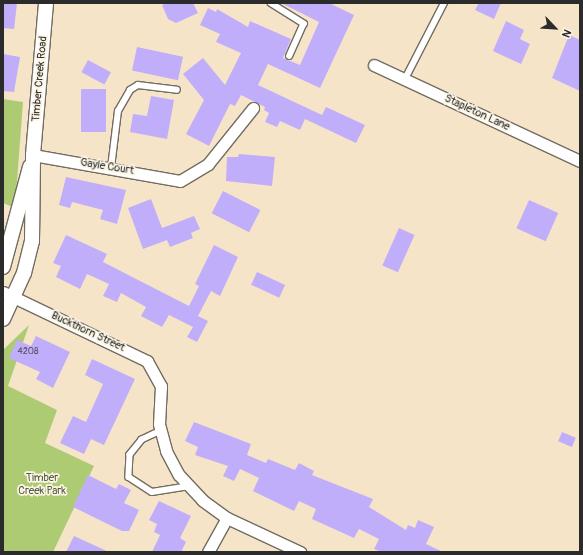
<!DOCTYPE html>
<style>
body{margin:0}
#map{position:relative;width:583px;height:555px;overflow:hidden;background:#f6e4c9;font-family:Pangolin,sans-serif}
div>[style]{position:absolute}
.green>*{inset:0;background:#adcb72}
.building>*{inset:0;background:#c1aefa;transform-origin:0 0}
.roads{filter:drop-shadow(1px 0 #726c62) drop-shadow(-1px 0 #726c62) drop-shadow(0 1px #726c62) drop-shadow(0 -1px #726c62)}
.service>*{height:5.5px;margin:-2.75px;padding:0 2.75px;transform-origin:2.75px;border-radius:2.75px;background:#fff}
.minor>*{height:11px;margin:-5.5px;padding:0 5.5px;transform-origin:5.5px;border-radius:5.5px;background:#fff}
.tertiary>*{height:14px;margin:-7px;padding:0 7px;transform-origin:7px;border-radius:7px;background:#fff}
span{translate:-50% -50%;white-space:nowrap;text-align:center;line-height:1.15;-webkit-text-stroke:3.5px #fcf5e5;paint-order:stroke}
.number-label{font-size:9px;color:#504c5f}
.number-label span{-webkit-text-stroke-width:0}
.street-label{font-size:11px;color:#2b2b2b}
.park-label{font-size:11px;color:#525b40}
.frame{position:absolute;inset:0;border:4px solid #2b2b2b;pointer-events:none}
.north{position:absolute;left:535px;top:8px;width:40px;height:40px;-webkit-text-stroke:3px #fcf5e5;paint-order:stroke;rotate:115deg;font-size:11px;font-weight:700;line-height:16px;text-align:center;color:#2b2b2b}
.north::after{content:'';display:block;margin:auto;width:14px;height:18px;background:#2b2b2b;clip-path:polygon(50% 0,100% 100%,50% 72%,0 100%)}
</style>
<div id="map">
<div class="green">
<i style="clip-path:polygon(3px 99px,23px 102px,15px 208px,3px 203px)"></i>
<i style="clip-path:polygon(29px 325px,8px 386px,57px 410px,45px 443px,94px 466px,53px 552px,3px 552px,3px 350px)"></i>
</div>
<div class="building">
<i style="clip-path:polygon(3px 3px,17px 3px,14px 29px,3px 28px)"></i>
<i style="clip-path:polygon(168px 3px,193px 3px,198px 13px,176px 23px,168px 19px,162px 5px)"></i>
<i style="clip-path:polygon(281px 3px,329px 3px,354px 15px,320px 88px,268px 64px,258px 85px,322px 115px,326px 107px,365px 125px,356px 143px,305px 119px,300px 130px,280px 121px,277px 127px,265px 122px,269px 113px,264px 110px,265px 107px,241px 95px,235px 106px,230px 104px,209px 146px,186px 134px,204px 100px,183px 74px,203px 58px,225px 85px,241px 53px,216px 42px,220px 34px,200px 25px,208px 8px,216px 12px,217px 9px,248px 27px,250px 21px,291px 39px,283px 58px,300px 65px,319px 22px)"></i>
<i style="clip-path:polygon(479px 3px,501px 3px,494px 19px,475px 10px)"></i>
<i style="clip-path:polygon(506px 21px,524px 30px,520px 39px,530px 44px,521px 64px,493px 51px)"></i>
<i style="clip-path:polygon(569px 35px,580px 40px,580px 91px,552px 78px)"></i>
<i style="left:137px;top:47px;width:47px;height:24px;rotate:12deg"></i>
<i style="clip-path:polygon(3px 54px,20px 57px,14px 92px,3px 91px)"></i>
<i style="left:88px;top:60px;width:26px;height:14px;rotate:28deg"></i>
<i style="left:81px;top:89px;width:25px;height:43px"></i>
<i style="clip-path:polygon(151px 96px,174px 100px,167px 139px,130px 132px,133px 114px,147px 116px)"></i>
<i style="clip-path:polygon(239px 154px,275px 157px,272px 186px,226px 181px,227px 157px,238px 157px)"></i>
<i style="clip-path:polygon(66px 177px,126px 190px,117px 224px,100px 219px,103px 210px,72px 202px,70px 208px,59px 205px)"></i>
<i style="left:223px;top:191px;width:42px;height:25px;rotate:27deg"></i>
<i style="clip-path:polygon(151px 199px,162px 228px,194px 216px,200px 229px,191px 233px,193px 238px,170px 247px,167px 240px,143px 249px,128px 208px)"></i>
<i style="left:529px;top:200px;width:32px;height:31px;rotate:24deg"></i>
<i style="left:399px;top:228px;width:17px;height:41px;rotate:24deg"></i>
<i style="clip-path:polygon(66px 235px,107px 254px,103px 262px,189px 306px,199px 286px,195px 284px,214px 245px,238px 257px,220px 296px,211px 291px,198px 316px,208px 321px,197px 342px,187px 337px,193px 327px,169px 315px,162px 327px,141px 316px,146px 307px,121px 293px,117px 302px,103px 296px,109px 284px,87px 274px,80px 289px,56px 277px,61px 266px,53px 263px)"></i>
<i style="left:257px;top:272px;width:31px;height:14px;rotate:25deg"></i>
<i style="clip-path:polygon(36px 336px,70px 352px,53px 388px,36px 379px,40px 372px,9px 358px,17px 340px,31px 346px)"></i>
<i style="clip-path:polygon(92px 359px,135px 379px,104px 445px,91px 439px,84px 454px,60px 443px,73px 416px,86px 422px,103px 384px,85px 375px)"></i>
<i style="clip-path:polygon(194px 422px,251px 444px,247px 455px,266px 463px,268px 459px,295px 470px,299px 463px,314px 471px,312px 475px,373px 499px,369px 507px,406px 530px,408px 525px,415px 528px,418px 520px,434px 527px,426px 544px,443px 552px,382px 552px,374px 549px,379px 539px,359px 529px,354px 538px,312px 519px,316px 509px,299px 501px,294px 511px,253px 491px,259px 478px,240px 469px,234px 481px,223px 476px,228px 466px,195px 455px,198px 447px,185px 441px)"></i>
<i style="left:562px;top:432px;width:15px;height:10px;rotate:23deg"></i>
<i style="clip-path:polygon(88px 475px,116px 489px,119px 484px,131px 490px,124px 503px,139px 510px,129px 531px,122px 531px,73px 507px)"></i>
<i style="clip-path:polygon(159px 501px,191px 516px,180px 538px,186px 542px,181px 552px,152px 552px,160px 535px,154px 532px,157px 524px,149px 520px)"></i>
<i style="clip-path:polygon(74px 536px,109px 552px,66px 552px)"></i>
</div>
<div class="roads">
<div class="service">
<i style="left:271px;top:3px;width:39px;rotate:32deg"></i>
<i style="left:304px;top:24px;width:35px;rotate:114deg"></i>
<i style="left:405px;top:79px;width:85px;rotate:-62.8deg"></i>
<i style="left:111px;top:168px;width:57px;rotate:-83deg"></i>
<i style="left:118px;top:111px;width:24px;rotate:-60deg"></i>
<i style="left:130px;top:90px;width:9px;rotate:-32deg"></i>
<i style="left:138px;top:85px;width:39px;rotate:7deg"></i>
<i style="left:161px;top:431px;width:21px;rotate:155deg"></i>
<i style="left:142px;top:440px;width:19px;rotate:129deg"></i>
<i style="left:130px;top:455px;width:22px;rotate:93deg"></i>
<i style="left:129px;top:477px;width:27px;rotate:33deg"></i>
<i style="left:152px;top:492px;width:36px;rotate:-9deg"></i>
</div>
<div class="minor">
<i style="left:374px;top:65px;width:227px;rotate:25deg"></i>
<i style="left:33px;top:155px;width:149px;rotate:10deg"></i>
<i style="left:180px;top:181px;width:33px;rotate:-31deg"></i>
<i style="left:208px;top:164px;width:72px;rotate:-51.2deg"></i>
<i style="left:3px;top:292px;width:160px;rotate:25.6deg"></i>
<i style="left:147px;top:361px;width:29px;rotate:61deg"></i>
<i style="left:161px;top:386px;width:38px;rotate:93deg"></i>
<i style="left:159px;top:424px;width:28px;rotate:75deg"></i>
<i style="left:166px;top:451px;width:27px;rotate:62deg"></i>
<i style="left:179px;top:475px;width:34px;rotate:47deg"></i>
<i style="left:202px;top:500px;width:31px;rotate:36deg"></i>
<i style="left:227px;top:518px;width:81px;rotate:25deg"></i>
<i style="left:208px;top:552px;width:39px;rotate:-61deg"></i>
</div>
<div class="tertiary">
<i style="left:3px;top:267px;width:104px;rotate:-74.9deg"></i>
<i style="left:3px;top:319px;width:51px;rotate:-65.5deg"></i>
<i style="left:24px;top:273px;width:33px;rotate:-76deg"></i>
<i style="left:32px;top:241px;width:86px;rotate:-89.3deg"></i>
<i style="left:33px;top:155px;width:153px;rotate:-85.1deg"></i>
</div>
</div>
<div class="number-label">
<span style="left:28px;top:352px">4208</span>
</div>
<div class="street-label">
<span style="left:40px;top:79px;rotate:-85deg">Timber Creek Road</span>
<span style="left:477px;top:113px;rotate:25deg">Stapleton Lane</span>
<span style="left:107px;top:167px;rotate:9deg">Gayle Court</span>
<span style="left:88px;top:332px;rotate:25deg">Buckthorn Street</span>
</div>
<div class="park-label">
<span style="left:42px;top:485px">Timber<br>Creek Park</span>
</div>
<div class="frame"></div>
<div class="north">N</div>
</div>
